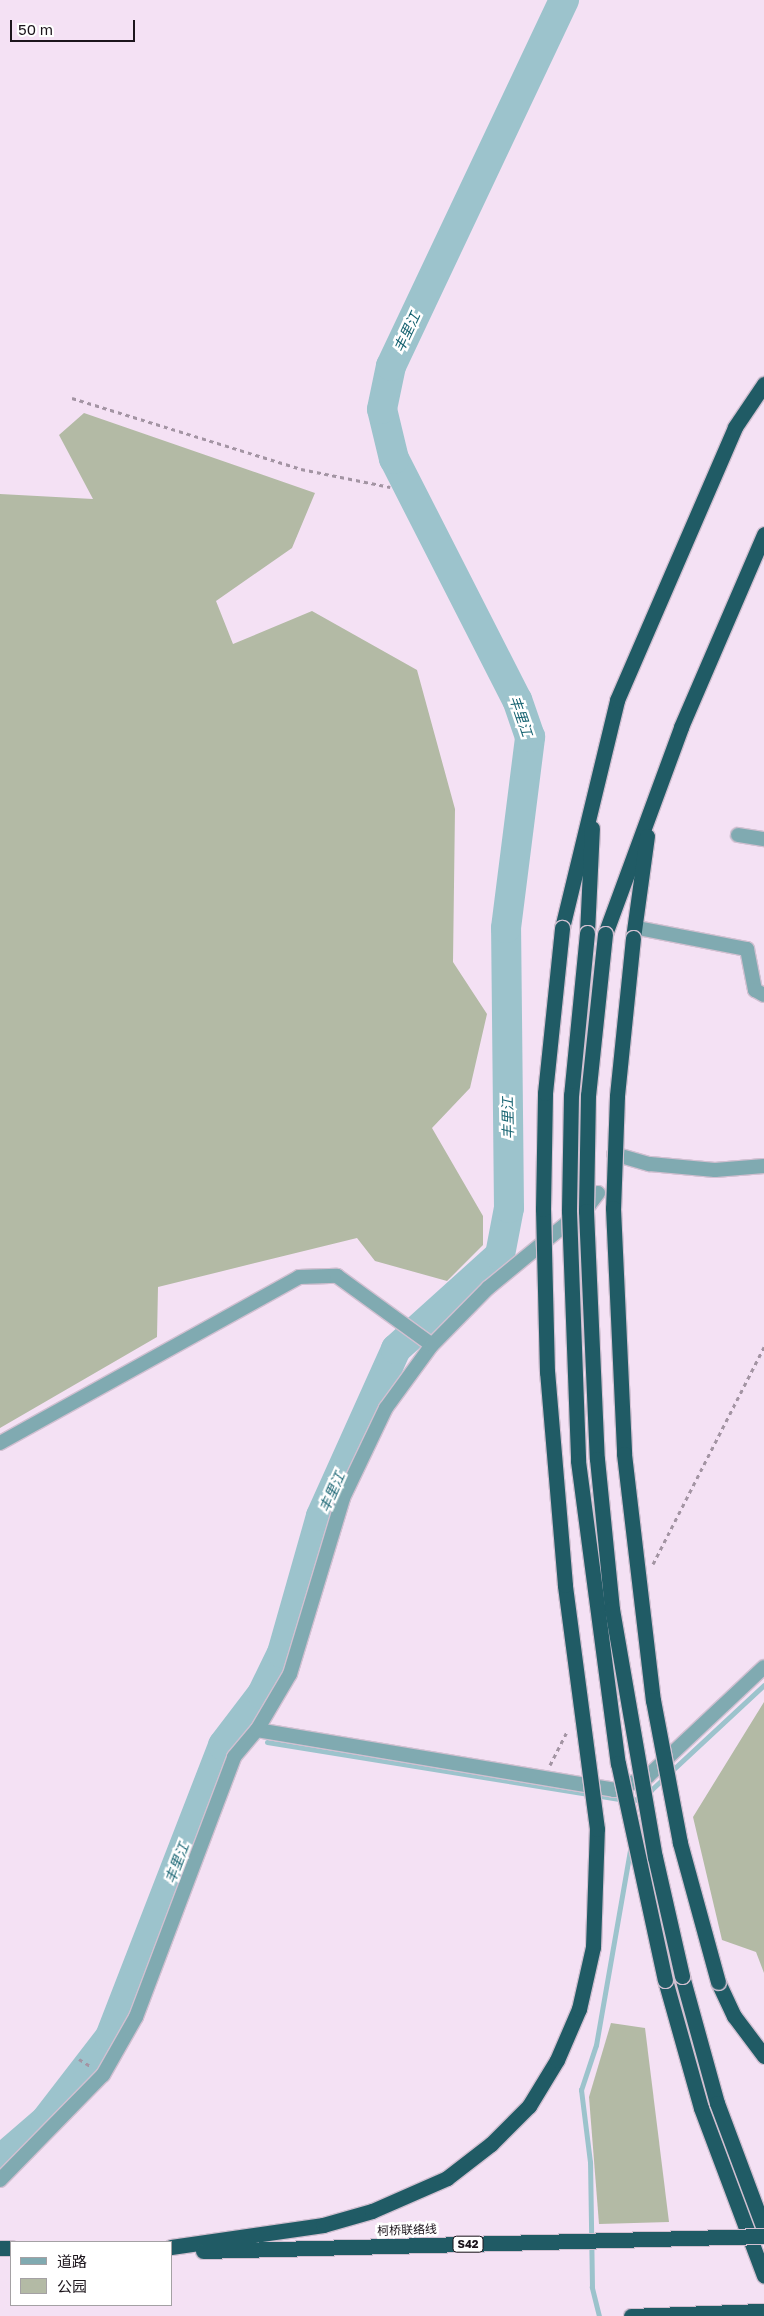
<!DOCTYPE html>
<meta charset="utf-8">
<style>
body{margin:0}
#map{position:relative;width:764px;height:2316px;overflow:hidden;background:#f4e1f4;font-family:"Golos Text","Noto Sans SC",sans-serif}
div>[style]{position:absolute}
.green>*{inset:0;background:#b3baa5}
.stream>*{height:5px;margin:-2.5px;padding:0 2.5px;transform-origin:2.5px;border-radius:2.5px;background:#9cc3cc}
.river>*{height:30px;margin:-15px;padding:0 15px;transform-origin:15px;border-radius:15px;background:#9cc3cc}
.path>*{height:3px;margin-top:-1.5px;transform-origin:0;background:repeating-linear-gradient(90deg,#a394a3 0 4px,transparent 0 8px)}
.roads{filter:drop-shadow(1px 0 #d1c0d1) drop-shadow(-1px 0 #d1c0d1) drop-shadow(0 1px #d1c0d1) drop-shadow(0 -1px #d1c0d1)}
.street>*{height:14px;margin:-7px;padding:0 7px;transform-origin:7px;border-radius:7px;background:#80aab1}
.highway>*{height:15px;margin:-7.5px;padding:0 7.5px;transform-origin:7.5px;border-radius:7.5px;background:#205b65}
.bridges{filter:drop-shadow(1px 0 #d1c0d1) drop-shadow(-1px 0 #d1c0d1) drop-shadow(0 1px #d1c0d1) drop-shadow(0 -1px #d1c0d1)}
.highway-bridge>*{height:15px;margin:-7.5px;padding:0 7.5px;transform-origin:7.5px;border-radius:7.5px;background:#205b65}
span{translate:-50% -50%;white-space:nowrap;text-align:center;line-height:1.15;-webkit-text-stroke:5px #fff;paint-order:stroke}
.shield-label span{padding:1px 4px;background:#fff;border:1px solid;border-radius:4px;-webkit-text-stroke-width:0}
.shield-label{font-size:11px;color:#1c151c;font-weight:700}
.street-label{font-size:12px;color:#1c151c}
.water-label{font-size:14px;color:#156270;font-style:italic}
.legend{position:absolute;left:10px;top:2241px;width:162px;height:65px;box-sizing:border-box;background:#fff;border:1px solid #a4a1a4;margin:0;padding:6px 9px;list-style:none;font-size:15px;color:#1c151c}
.legend li{display:flex;align-items:center;gap:10px;height:25px}
.legend b{width:25px;border:1px solid #a4a1a4}
.scale{position:absolute;left:10px;top:20px;width:125px;height:22px;box-sizing:border-box;border:2px solid #1c151c;border-top:0;padding-left:6px;font-size:15px;line-height:18px;white-space:nowrap;color:#1c151c;-webkit-text-stroke:4px #fff;paint-order:stroke}
</style>
<div id="map">
<div class="green">
<i style="clip-path:polygon(84px 413px,315px 493px,292px 548px,216px 601px,233px 644px,312px 611px,417px 670px,455px 809px,453px 962px,487px 1014px,470px 1088px,432px 1128px,483px 1216px,483px 1245px,447px 1281px,375px 1261px,357px 1238px,158px 1287px,157px 1337px,0 1428px,0 494px,93px 499px,59px 435px)"></i>
<i style="clip-path:polygon(764px 1702px,764px 1973px,756px 1952px,722px 1940px,693px 1817px)"></i>
<i style="clip-path:polygon(611px 2023px,645px 2028px,669px 2222px,599px 2224px,589px 2097px)"></i>
</div>
<div class="stream">
<i style="left:230px;top:1735px;width:3px;rotate:18deg"></i>
<i style="left:267px;top:1742px;width:371px;rotate:9.2deg"></i>
<i style="left:633px;top:1801px;width:21px;rotate:-31deg"></i>
<i style="left:651px;top:1790px;width:154px;rotate:-42.9deg"></i>
<i style="left:599px;top:2316px;width:30px;rotate:-104deg"></i>
<i style="left:592px;top:2287px;width:125px;rotate:-90.9deg"></i>
<i style="left:590px;top:2162px;width:73px;rotate:-97.1deg"></i>
<i style="left:581px;top:2090px;width:47px;rotate:-71.6deg"></i>
<i style="left:596px;top:2045px;width:203px;rotate:-80.1deg"></i>
</div>
<div class="river">
<i style="left:0;top:2160px;width:61px;rotate:-41deg"></i>
<i style="left:46px;top:2120px;width:105px;rotate:-52.4deg"></i>
<i style="left:110px;top:2037px;width:313px;rotate:-68.8deg"></i>
<i style="left:223px;top:1745px;width:64px;rotate:-52.6deg"></i>
<i style="left:262px;top:1694px;width:46px;rotate:-64deg"></i>
<i style="left:282px;top:1653px;width:142px;rotate:-74.1deg"></i>
<i style="left:321px;top:1516px;width:183px;rotate:-65.8deg"></i>
<i style="left:396px;top:1349px;width:140px;rotate:-42.1deg"></i>
<i style="left:500px;top:1255px;width:48px;rotate:-79.2deg"></i>
<i style="left:509px;top:1208px;width:280px;rotate:-90.6deg"></i>
<i style="left:506px;top:928px;width:193px;rotate:-82.8deg"></i>
<i style="left:530px;top:737px;width:39px;rotate:-109deg"></i>
<i style="left:517px;top:700px;width:271px;rotate:-117deg"></i>
<i style="left:394px;top:459px;width:51px;rotate:-103.5deg"></i>
<i style="left:382px;top:409px;width:44px;rotate:-78.2deg"></i>
<i style="left:391px;top:366px;width:405px;rotate:-64.7deg"></i>
</div>
<div class="path">
<i style="left:72px;top:398px;width:240px;rotate:17.2deg"></i>
<i style="left:301px;top:469px;width:91px;rotate:11.4deg"></i>
<i style="left:653px;top:1564px;width:244px;rotate:-62.9deg"></i>
<i style="left:550px;top:1765px;width:39px;rotate:-63deg"></i>
<i style="left:79px;top:2059px;width:15px;rotate:32deg"></i>
</div>
<div class="roads">
<div class="street">
<i style="left:738px;top:835px;width:26px;rotate:9deg"></i>
<i style="left:643px;top:929px;width:106px;rotate:10.9deg"></i>
<i style="left:747px;top:949px;width:42px;rotate:79deg"></i>
<i style="left:755px;top:990px;width:10px;rotate:29deg"></i>
<i style="left:614px;top:1154px;width:37px;rotate:16deg"></i>
<i style="left:650px;top:1164px;width:65px;rotate:5.3deg"></i>
<i style="left:715px;top:1170px;width:49px;rotate:-4.7deg"></i>
<i style="left:0;top:1443px;width:342px;rotate:-29deg"></i>
<i style="left:299px;top:1277px;width:38px;rotate:-2deg"></i>
<i style="left:337px;top:1276px;width:117px;rotate:36deg"></i>
<i style="left:257px;top:1730px;width:362px;rotate:9.5deg"></i>
<i style="left:614px;top:1790px;width:37px;rotate:-22deg"></i>
<i style="left:648px;top:1776px;width:159px;rotate:-43.2deg"></i>
<i style="left:0;top:2180px;width:147px;rotate:-45.6deg"></i>
<i style="left:103px;top:2075px;width:67px;rotate:-60.4deg"></i>
<i style="left:136px;top:2017px;width:278px;rotate:-69.3deg"></i>
<i style="left:234px;top:1757px;width:35px;rotate:-50deg"></i>
<i style="left:257px;top:1730px;width:65px;rotate:-59.5deg"></i>
<i style="left:290px;top:1674px;width:184px;rotate:-73.2deg"></i>
<i style="left:343px;top:1498px;width:100px;rotate:-64.5deg"></i>
<i style="left:386px;top:1408px;width:78px;rotate:-53.9deg"></i>
<i style="left:432px;top:1345px;width:80px;rotate:-45.5deg"></i>
<i style="left:488px;top:1288px;width:131px;rotate:-39.4deg"></i>
<i style="left:589px;top:1205px;width:15px;rotate:-53deg"></i>
</div>
<div class="highway">
<i style="left:562px;top:928px;width:235px;rotate:-76.4deg"></i>
<i style="left:617px;top:700px;width:297px;rotate:-66.6deg"></i>
<i style="left:735px;top:427px;width:52px;rotate:-56deg"></i>
<i style="left:587px;top:933px;width:105px;rotate:-87.3deg"></i>
<i style="left:605px;top:934px;width:221px;rotate:-69.8deg"></i>
<i style="left:681px;top:727px;width:210px;rotate:-66.7deg"></i>
<i style="left:633px;top:938px;width:103px;rotate:-82.2deg"></i>
<i style="left:682px;top:1976px;width:132px;rotate:74.6deg"></i>
<i style="left:717px;top:2103px;width:134px;rotate:69.5deg"></i>
<i style="left:665px;top:1980px;width:133px;rotate:74.3deg"></i>
<i style="left:701px;top:2108px;width:179px;rotate:69.4deg"></i>
<i style="left:718px;top:1982px;width:38px;rotate:65deg"></i>
<i style="left:734px;top:2016px;width:50px;rotate:53.1deg"></i>
<i style="left:0;top:2248px;width:11px"></i>
<i style="left:631px;top:2316px;width:133px;rotate:-2.2deg"></i>
</div>
</div>
<div class="bridges">
<div class="highway-bridge">
<i style="left:587px;top:933px;width:163px;rotate:95.6deg"></i>
<i style="left:571px;top:1095px;width:116px;rotate:91deg"></i>
<i style="left:569px;top:1211px;width:250px;rotate:87.9deg"></i>
<i style="left:578px;top:1461px;width:305px;rotate:82.5deg"></i>
<i style="left:618px;top:1763px;width:222px;rotate:77.8deg"></i>
<i style="left:605px;top:934px;width:162px;rotate:96deg"></i>
<i style="left:588px;top:1095px;width:116px;rotate:91deg"></i>
<i style="left:586px;top:1211px;width:248px;rotate:87.5deg"></i>
<i style="left:597px;top:1459px;width:151px;rotate:84.3deg"></i>
<i style="left:612px;top:1609px;width:252px;rotate:80.2deg"></i>
<i style="left:655px;top:1857px;width:122px;rotate:77.2deg"></i>
<i style="left:633px;top:938px;width:159px;rotate:95.8deg"></i>
<i style="left:617px;top:1096px;width:112px;rotate:92deg"></i>
<i style="left:613px;top:1208px;width:246px;rotate:87.4deg"></i>
<i style="left:624px;top:1454px;width:248px;rotate:83.3deg"></i>
<i style="left:653px;top:1700px;width:146px;rotate:79.3deg"></i>
<i style="left:680px;top:1843px;width:144px;rotate:74.7deg"></i>
<i style="left:171px;top:2247px;width:154px;rotate:-8.2deg"></i>
<i style="left:323px;top:2225px;width:51px;rotate:-15.9deg"></i>
<i style="left:372px;top:2211px;width:82px;rotate:-23.7deg"></i>
<i style="left:447px;top:2178px;width:56px;rotate:-37.7deg"></i>
<i style="left:491px;top:2144px;width:54px;rotate:-45deg"></i>
<i style="left:529px;top:2106px;width:54px;rotate:-58.7deg"></i>
<i style="left:557px;top:2060px;width:56px;rotate:-66.7deg"></i>
<i style="left:579px;top:2009px;width:64px;rotate:-77.3deg"></i>
<i style="left:593px;top:1947px;width:118px;rotate:-88.1deg"></i>
<i style="left:597px;top:1829px;width:246px;rotate:-97.5deg"></i>
<i style="left:565px;top:1585px;width:214px;rotate:-94.8deg"></i>
<i style="left:547px;top:1372px;width:163px;rotate:-91.4deg"></i>
<i style="left:543px;top:1209px;width:116px;rotate:-89deg"></i>
<i style="left:545px;top:1093px;width:166px;rotate:-84.1deg"></i>
<i style="left:203px;top:2251px;width:561px;rotate:-1.53deg"></i>
</div>
</div>
<div class="shield-label">
<span style="left:468px;top:2244px">S42</span>
</div>
<div class="street-label">
<span style="left:407px;top:2230px;rotate:-2deg">柯桥联络线</span>
</div>
<div class="water-label">
<span style="left:407px;top:332px;rotate:-65deg">丰里江</span>
<span style="left:521px;top:716px;rotate:71deg">丰里江</span>
<span style="left:508px;top:1118px;rotate:-91deg">丰里江</span>
<span style="left:332px;top:1492px;rotate:-66deg">丰里江</span>
<span style="left:177px;top:1863px;rotate:-69deg">丰里江</span>
</div>
<ul class="legend">
<li><b style="height:6px;background:#80aab1"></b>道路</li>
<li><b style="height:14px;background:#b3baa5"></b>公园</li>
</ul>
<div class="scale">50 m</div>
</div>
